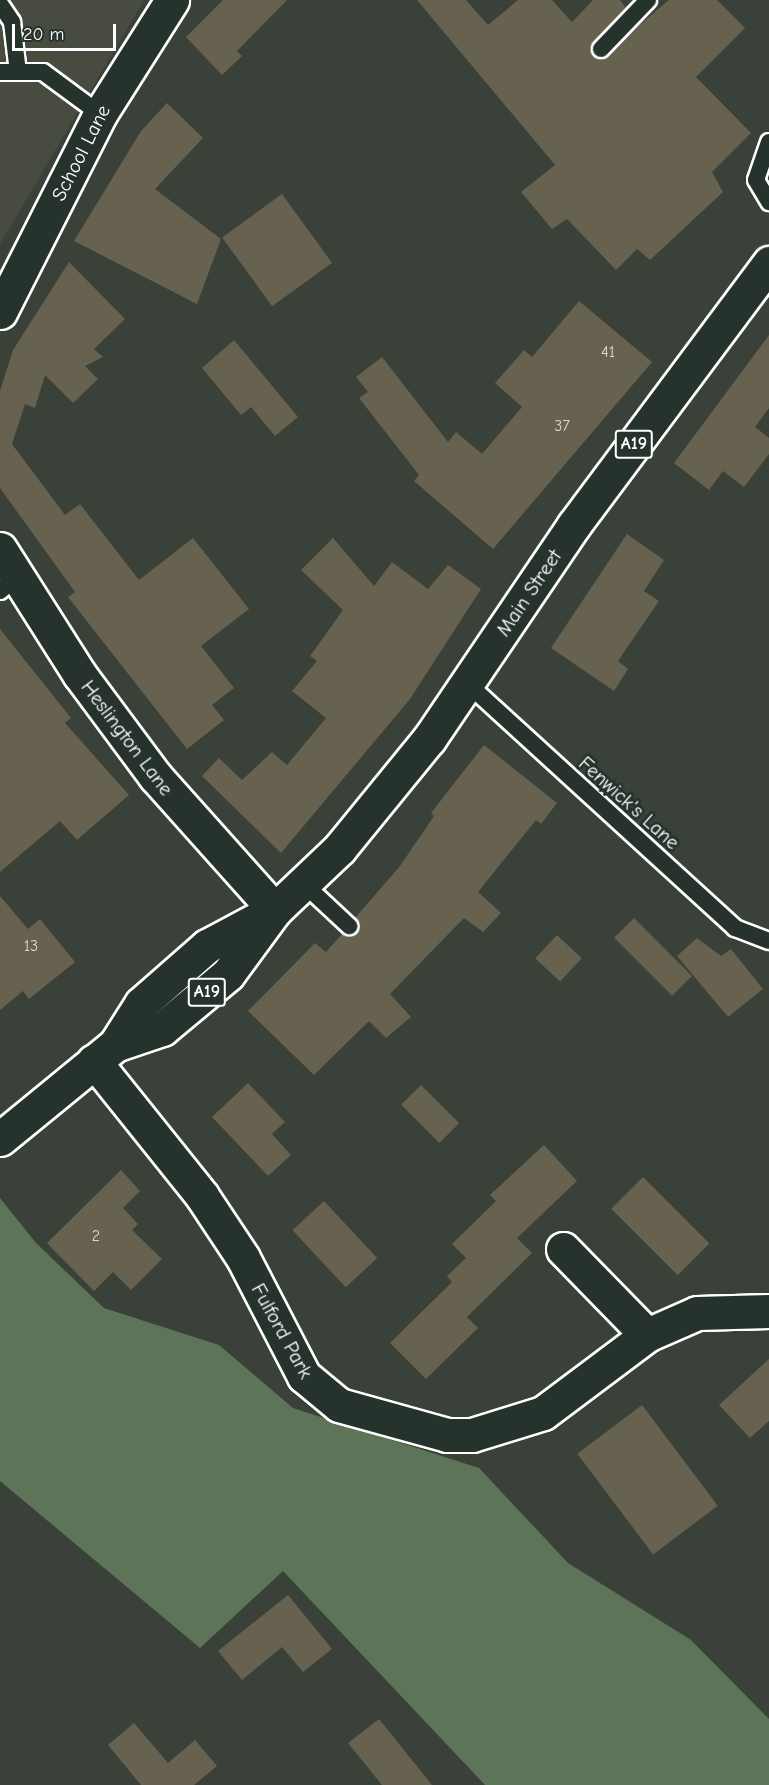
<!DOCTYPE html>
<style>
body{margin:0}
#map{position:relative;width:769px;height:1785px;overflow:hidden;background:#3a4138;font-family:"Comic Neue",sans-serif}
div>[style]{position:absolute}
.built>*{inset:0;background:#484b3f}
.green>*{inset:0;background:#5d7458}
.building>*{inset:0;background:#676150;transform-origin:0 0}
.roads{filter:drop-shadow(2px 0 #fff) drop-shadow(-2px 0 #fff) drop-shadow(0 2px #fff) drop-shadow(0 -2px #fff)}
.service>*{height:16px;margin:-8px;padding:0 8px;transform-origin:8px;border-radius:8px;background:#26332d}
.minor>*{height:33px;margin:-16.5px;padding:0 16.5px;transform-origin:16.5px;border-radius:16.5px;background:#26332d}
.tertiary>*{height:33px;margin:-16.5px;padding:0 16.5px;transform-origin:16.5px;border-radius:16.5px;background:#26332d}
.primary>*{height:33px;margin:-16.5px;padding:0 16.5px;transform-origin:16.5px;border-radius:16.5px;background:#26332d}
span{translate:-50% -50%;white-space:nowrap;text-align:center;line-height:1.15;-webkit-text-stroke:6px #26332d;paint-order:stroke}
.number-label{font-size:16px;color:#d9d8d3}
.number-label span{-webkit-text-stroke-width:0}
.shield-label span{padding:2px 4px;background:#26332d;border:2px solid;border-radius:4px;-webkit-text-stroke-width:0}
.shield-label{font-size:18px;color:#fff;font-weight:700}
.street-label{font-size:20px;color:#fff}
.scale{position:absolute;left:12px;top:24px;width:104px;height:27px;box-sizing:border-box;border:3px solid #fff;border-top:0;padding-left:8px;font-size:18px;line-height:21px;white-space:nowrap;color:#fff;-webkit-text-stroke:4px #26332d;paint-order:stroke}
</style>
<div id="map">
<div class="built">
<i style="clip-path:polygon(0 0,144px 0,0 244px)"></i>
</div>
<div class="green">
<i style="clip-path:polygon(0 1198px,36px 1243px,104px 1308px,219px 1345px,293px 1408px,479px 1468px,568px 1563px,691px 1640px,769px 1719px,769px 1785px,485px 1785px,283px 1571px,200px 1648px,0 1481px)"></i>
</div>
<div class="building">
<i style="clip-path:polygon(223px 0,287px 0,237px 51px,242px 56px,222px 75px,186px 37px)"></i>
<i style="clip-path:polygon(417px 0,466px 0,488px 25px,518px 0,552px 0,572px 22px,593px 0,620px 0,626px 8px,591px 46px,599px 59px,669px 0,717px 0,745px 28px,696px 77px,751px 133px,712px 172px,723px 192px,650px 260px,637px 249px,616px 270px,567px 219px,552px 229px,521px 192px,555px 165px)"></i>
<i style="clip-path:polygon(167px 103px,203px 138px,155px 189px,221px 239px,197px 304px,74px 241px,141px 131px)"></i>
<i style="left:282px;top:194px;width:85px;height:74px;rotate:54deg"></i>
<i style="clip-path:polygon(69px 262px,125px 319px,94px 349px,103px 357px,85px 366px,98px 379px,73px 403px,45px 375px,35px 408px,25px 404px,12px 444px,65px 515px,80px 504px,139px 580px,193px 538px,249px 609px,201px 646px,234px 688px,212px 705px,224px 720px,187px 749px,68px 597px,75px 592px,0 488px,0 391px,13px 350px)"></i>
<i style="clip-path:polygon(579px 301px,652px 362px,493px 549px,414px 481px,419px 475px,359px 398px,368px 392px,356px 377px,382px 357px,448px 442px,456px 432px,482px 454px,522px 407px,495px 383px,524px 350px,532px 357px)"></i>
<i style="clip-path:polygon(769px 335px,769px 408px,755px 427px,769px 438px,769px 454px,744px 487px,723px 471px,709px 490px,674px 463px)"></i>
<i style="clip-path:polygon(234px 340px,298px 417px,275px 436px,251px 407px,241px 415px,202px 368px)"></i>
<i style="clip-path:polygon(627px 534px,664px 560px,644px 591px,659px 601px,618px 661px,628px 669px,614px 691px,551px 648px)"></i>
<i style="clip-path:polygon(333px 538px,374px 586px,392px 562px,428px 589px,448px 565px,481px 589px,410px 699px,281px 853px,202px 776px,219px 758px,242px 780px,272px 752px,287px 765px,326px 718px,292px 691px,317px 661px,310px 656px,343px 610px,301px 570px)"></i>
<i style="clip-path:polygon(0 629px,71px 718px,65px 723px,129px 795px,77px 840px,60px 821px,0 872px)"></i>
<i style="clip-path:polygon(484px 745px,557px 803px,541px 824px,536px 820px,478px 892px,501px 913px,483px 932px,464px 918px,390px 994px,411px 1017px,386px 1038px,369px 1021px,314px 1075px,248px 1011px,315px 943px,326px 952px,342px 934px,357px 933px,355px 918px,400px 866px,434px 816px,431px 813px)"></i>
<i style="clip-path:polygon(0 896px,28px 929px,40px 919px,75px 962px,29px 999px,23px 991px,0 1010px)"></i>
<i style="left:634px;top:918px;width:82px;height:28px;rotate:45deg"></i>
<i style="left:557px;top:935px;width:34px;height:32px;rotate:43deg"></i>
<i style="clip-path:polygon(697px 938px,721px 956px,731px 949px,763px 989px,728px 1017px,677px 956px)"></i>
<i style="clip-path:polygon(248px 1083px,285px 1122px,272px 1134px,291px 1155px,268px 1176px,212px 1117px)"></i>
<i style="left:421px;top:1085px;width:54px;height:28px;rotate:45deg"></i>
<i style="clip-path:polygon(544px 1145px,577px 1181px,517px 1238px,532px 1253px,467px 1317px,478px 1328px,426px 1379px,390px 1343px,452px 1282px,447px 1276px,466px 1258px,452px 1244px,496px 1201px,490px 1195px)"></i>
<i style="clip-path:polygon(121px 1170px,140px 1191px,123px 1208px,138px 1224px,132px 1230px,162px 1259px,131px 1290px,113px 1272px,94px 1291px,47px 1243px)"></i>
<i style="left:643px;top:1177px;width:94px;height:45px;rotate:45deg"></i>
<i style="left:324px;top:1201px;width:78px;height:43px;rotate:47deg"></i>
<i style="clip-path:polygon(769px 1359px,769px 1421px,750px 1438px,719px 1405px)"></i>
<i style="left:642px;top:1405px;width:126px;height:81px;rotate:53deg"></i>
<i style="clip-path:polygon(288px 1595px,332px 1649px,303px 1672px,282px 1647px,242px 1680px,218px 1651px)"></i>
<i style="clip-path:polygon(379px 1719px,432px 1785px,382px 1785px,348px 1743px)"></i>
<i style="clip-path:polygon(134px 1723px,168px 1763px,195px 1740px,217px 1766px,194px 1785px,141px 1785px,108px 1745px)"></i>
</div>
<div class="roads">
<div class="service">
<i style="left:0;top:4px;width:22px;rotate:56deg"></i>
<i style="left:12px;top:22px;width:50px;rotate:83.2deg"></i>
<i style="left:601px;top:49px;width:68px;rotate:-46.2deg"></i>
<i style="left:0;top:72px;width:43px"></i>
<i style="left:43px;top:72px;width:71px;rotate:36.4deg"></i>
<i style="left:769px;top:142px;width:40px;rotate:108.9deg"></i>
<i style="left:756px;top:180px;width:26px;rotate:59deg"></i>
<i style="left:0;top:591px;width:23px;rotate:-40deg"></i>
<i style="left:468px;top:684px;width:362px;rotate:42.4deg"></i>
<i style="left:735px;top:928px;width:36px;rotate:21deg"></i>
<i style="left:304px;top:884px;width:62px;rotate:43deg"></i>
</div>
<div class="minor">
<i style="left:0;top:312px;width:222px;rotate:-63.2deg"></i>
<i style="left:100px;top:114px;width:135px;rotate:-57.7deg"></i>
<i style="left:94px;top:1061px;width:173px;rotate:51.3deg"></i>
<i style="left:202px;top:1196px;width:74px;rotate:56.5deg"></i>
<i style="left:243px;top:1258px;width:133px;rotate:62.7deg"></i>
<i style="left:304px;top:1376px;width:45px;rotate:39.6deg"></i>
<i style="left:339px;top:1405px;width:112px;rotate:15.5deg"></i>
<i style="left:447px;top:1435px;width:25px"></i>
<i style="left:472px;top:1435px;width:74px;rotate:-17.2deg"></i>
<i style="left:543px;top:1413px;width:130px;rotate:-36.9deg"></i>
<i style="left:647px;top:1335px;width:55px;rotate:-23.7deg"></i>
<i style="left:697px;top:1313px;width:72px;rotate:-1.6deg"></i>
<i style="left:563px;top:1249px;width:120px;rotate:45.7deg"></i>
</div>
<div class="tertiary">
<i style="left:0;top:549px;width:149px;rotate:57.6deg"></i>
<i style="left:80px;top:675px;width:126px;rotate:53.4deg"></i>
<i style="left:155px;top:776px;width:180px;rotate:48.2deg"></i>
</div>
<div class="primary">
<i style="left:115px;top:1045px;width:50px;rotate:-18.8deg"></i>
<i style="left:162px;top:1029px;width:86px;rotate:-39.8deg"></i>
<i style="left:228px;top:974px;width:79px;rotate:-53.7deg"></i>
<i style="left:275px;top:910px;width:90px;rotate:-43.6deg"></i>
<i style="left:340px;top:848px;width:141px;rotate:-50.8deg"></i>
<i style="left:429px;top:739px;width:258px;rotate:-55.9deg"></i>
<i style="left:574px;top:525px;width:327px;rotate:-53.3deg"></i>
<i style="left:0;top:1139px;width:149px;rotate:-39.3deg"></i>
<i style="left:115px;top:1045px;width:49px;rotate:-57.6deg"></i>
<i style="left:141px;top:1004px;width:88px;rotate:-41.3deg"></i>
<i style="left:207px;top:946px;width:68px;rotate:-28.1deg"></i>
</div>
</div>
<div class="number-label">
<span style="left:608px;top:352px">41</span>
<span style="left:562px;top:426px">37</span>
<span style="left:31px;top:946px">13</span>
<span style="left:96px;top:1236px">2</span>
</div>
<div class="shield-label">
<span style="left:634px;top:444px">A19</span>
<span style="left:207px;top:992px">A19</span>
</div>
<div class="street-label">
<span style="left:81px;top:153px;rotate:-63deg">School Lane</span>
<span style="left:529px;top:593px;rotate:-56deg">Main Street</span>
<span style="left:127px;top:738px;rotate:53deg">Heslington Lane</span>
<span style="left:629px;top:803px;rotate:42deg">Fenwick's Lane</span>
<span style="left:282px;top:1331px;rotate:61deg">Fulford Park</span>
</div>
<div class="scale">20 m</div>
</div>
